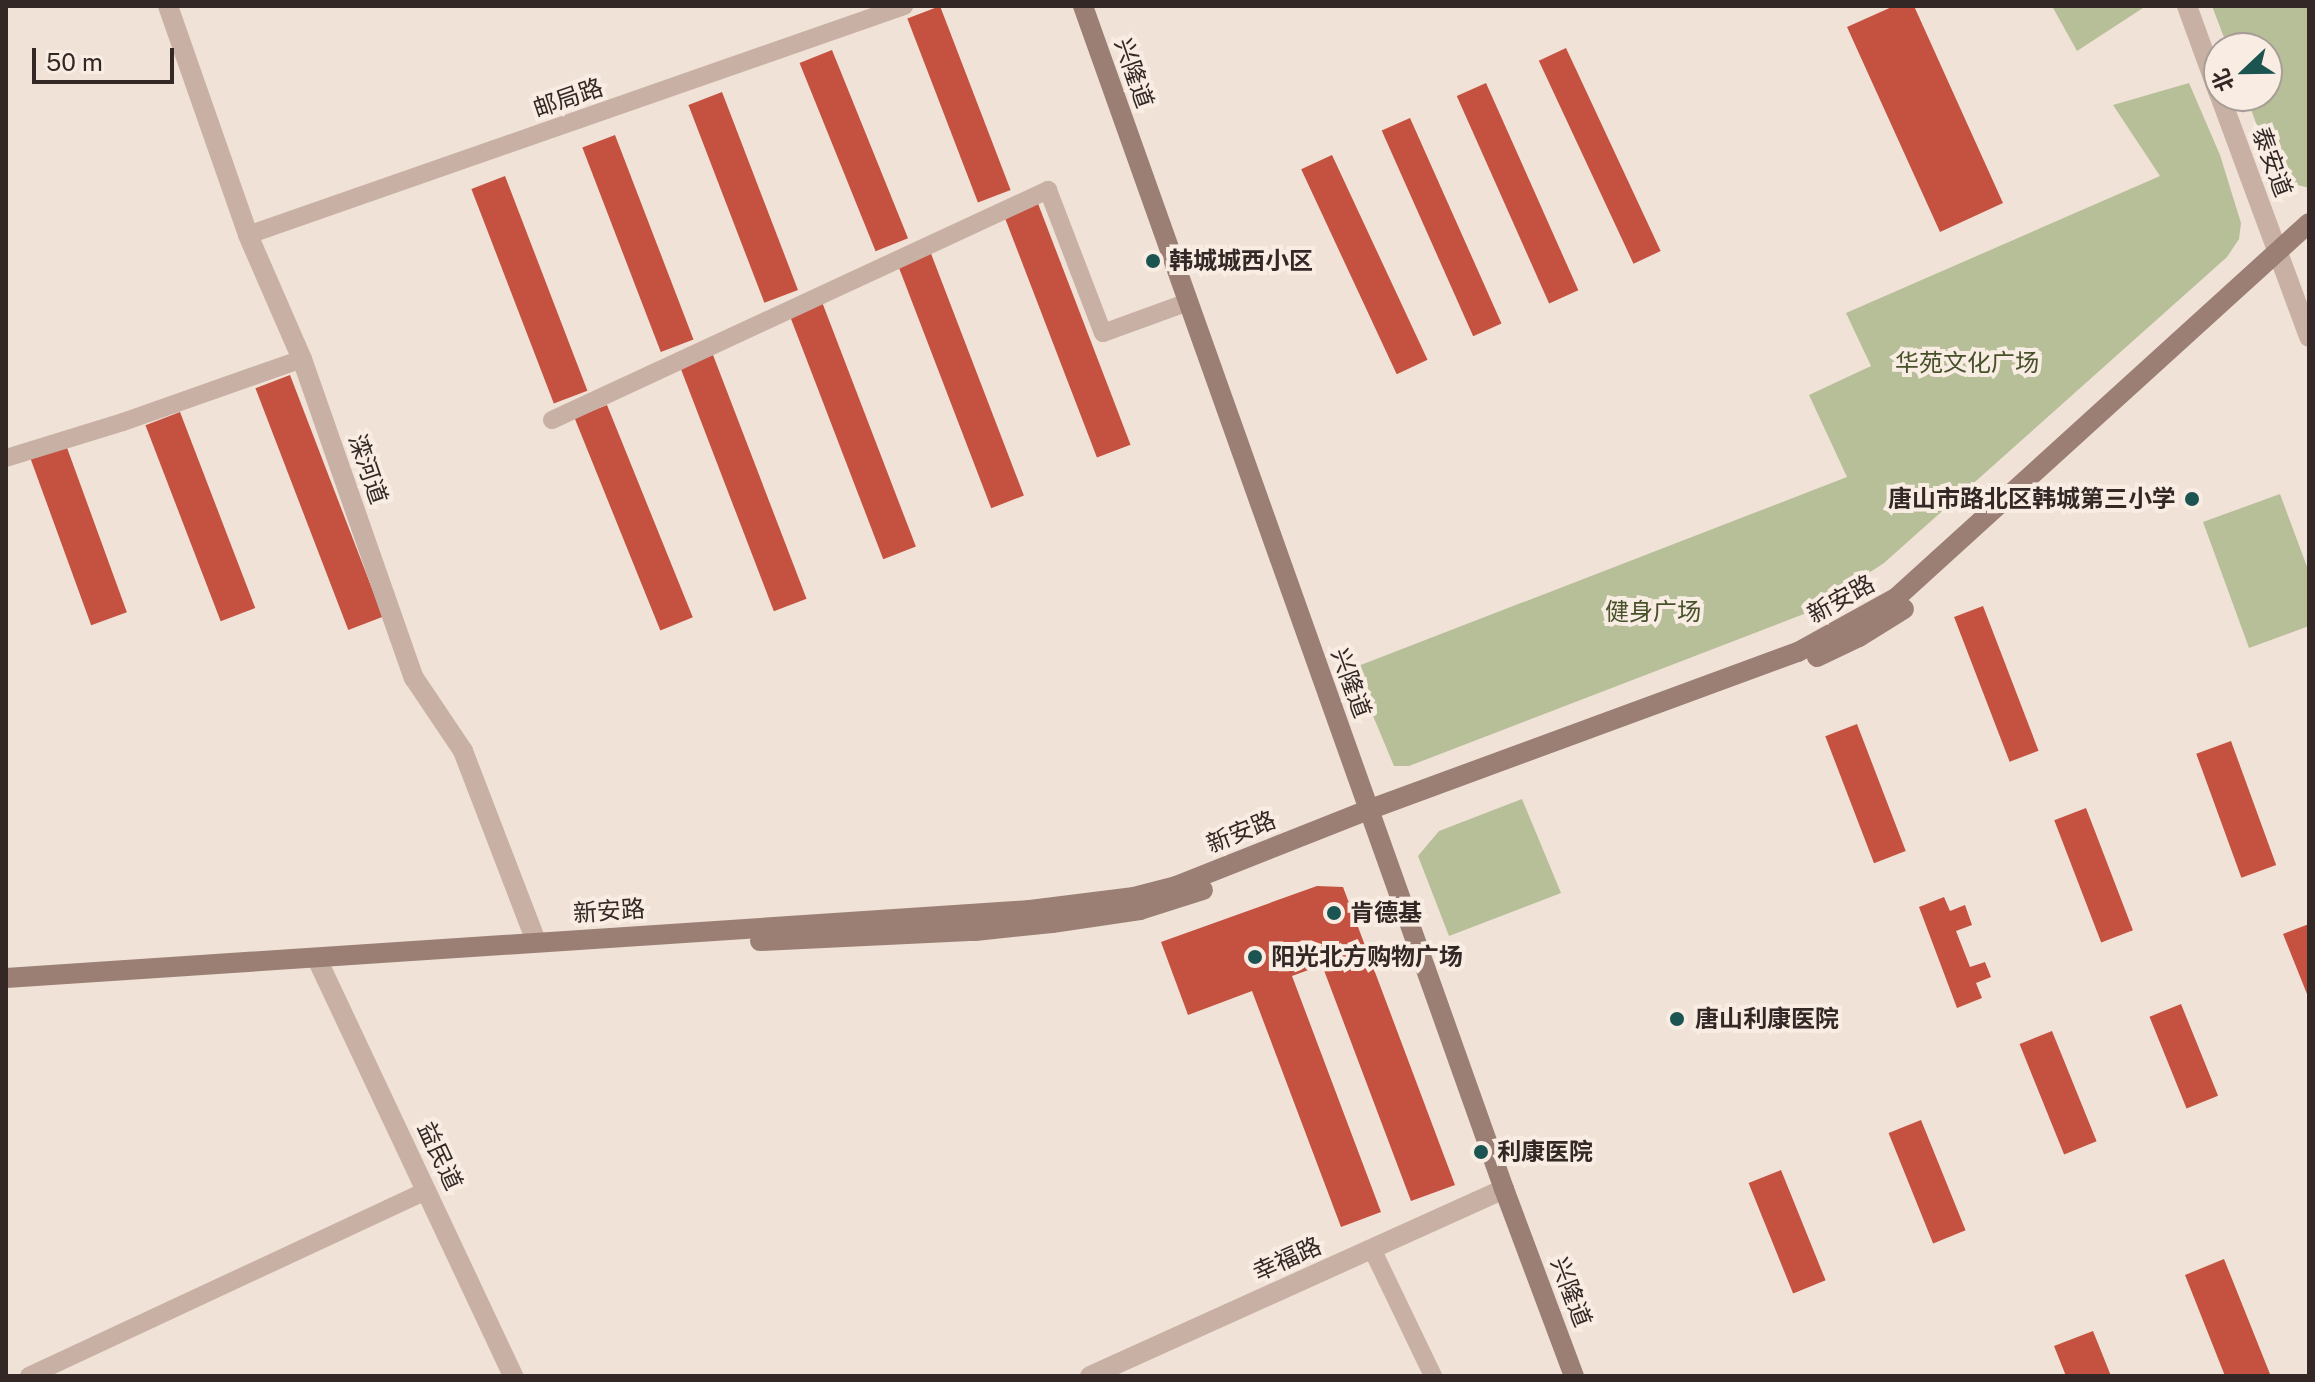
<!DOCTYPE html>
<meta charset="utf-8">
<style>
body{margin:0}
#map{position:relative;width:2315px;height:1382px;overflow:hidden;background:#f0e2d7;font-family:"Public Sans","Noto Sans SC",sans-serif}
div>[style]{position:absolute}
.green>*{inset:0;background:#b6bf98}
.building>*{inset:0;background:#c55241;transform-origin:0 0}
.minor>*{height:18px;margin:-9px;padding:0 9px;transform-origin:9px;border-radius:9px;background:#c8b0a4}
.tertiary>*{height:20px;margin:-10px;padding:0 10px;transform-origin:10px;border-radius:10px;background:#c8b0a4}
.secondary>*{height:20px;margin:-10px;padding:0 10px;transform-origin:10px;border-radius:10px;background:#9b7f75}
.dots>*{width:22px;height:22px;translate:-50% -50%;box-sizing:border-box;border:4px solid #f8ece3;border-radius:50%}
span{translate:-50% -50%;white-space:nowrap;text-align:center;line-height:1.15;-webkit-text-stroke:8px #f8ece3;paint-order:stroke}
.street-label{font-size:24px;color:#332825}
.poi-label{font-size:24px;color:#332825;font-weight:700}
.left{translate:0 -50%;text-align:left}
.right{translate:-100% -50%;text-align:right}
.park-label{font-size:24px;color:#47512a}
.frame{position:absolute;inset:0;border:8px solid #332825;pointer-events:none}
.north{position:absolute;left:2203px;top:32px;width:80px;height:80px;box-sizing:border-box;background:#f8ece3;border:2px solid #a99e97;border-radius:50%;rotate:248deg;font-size:22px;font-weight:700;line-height:32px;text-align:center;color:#332825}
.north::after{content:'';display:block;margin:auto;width:28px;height:36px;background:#1c5451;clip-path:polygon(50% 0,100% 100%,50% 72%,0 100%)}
.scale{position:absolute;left:32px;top:48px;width:142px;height:36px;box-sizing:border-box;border:4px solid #332825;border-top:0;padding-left:10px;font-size:24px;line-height:28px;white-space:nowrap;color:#332825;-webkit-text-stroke:6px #f8ece3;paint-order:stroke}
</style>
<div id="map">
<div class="green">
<i style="clip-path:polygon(2052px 6px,2146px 6px,2077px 51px)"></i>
<i style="clip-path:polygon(2212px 6px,2309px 6px,2309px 188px,2290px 183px,2273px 169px,2246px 96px,2267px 96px,2267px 48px,2228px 48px)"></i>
<i style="clip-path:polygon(2189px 83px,2220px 155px,2241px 223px,2239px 239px,2227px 257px,1884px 563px,1809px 612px,1409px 766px,1394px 766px,1353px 668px,1847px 477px,1809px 395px,1871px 366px,1846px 313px,2160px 176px,2113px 105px)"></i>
<i style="clip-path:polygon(2280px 494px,2309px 572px,2309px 626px,2249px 648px,2203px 522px)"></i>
<i style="clip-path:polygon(1522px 799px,1561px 893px,1449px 936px,1418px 856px,1439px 831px)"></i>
</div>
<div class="building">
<i style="left:940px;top:6px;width:197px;height:35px;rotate:69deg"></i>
<i style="clip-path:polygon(1894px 6px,1914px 6px,2003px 203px,1940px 232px,1847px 27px)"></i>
<i style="left:1566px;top:48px;width:224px;height:30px;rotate:65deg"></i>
<i style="left:832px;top:50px;width:203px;height:35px;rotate:68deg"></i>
<i style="left:1486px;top:83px;width:227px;height:32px;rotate:66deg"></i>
<i style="left:722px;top:92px;width:212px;height:36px;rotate:69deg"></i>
<i style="left:1410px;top:118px;width:225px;height:31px;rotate:66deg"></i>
<i style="left:615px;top:135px;width:219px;height:35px;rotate:69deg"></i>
<i style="left:1332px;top:155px;width:226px;height:34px;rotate:65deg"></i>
<i style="left:505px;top:176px;width:230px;height:36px;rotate:69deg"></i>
<i style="left:1037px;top:201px;width:261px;height:36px;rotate:69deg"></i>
<i style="left:930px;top:251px;width:262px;height:35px;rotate:69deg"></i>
<i style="left:822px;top:302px;width:262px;height:35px;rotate:69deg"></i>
<i style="left:713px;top:355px;width:261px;height:35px;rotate:69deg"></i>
<i style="left:290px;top:375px;width:259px;height:37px;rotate:69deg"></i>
<i style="left:607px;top:405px;width:229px;height:35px;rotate:68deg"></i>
<i style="left:180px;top:412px;width:210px;height:37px;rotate:69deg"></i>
<i style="left:66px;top:445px;width:178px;height:38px;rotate:70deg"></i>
<i style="left:1983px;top:606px;width:155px;height:31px;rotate:69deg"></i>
<i style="left:1857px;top:724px;width:136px;height:34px;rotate:69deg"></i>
<i style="left:2231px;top:741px;width:132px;height:37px;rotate:70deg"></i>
<i style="left:2086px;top:808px;width:131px;height:34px;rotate:69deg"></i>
<i style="clip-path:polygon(1317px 886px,1343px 887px,1455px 1185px,1411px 1201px,1322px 965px,1292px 976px,1381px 1212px,1341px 1227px,1252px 991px,1188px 1015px,1161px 942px)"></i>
<i style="clip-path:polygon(1944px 897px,1950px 911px,1965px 905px,1972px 925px,1956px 931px,1970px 967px,1985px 962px,1991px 977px,1976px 983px,1982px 998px,1957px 1008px,1919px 907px)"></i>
<i style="clip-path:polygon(2309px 924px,2309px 999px,2283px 934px)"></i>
<i style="left:2181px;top:1004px;width:99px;height:34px;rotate:68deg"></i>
<i style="left:2052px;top:1031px;width:119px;height:35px;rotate:68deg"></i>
<i style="left:1921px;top:1120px;width:119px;height:35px;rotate:68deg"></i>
<i style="left:1781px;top:1170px;width:119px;height:35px;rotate:68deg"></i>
<i style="clip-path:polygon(2224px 1259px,2270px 1374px,2265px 1376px,2225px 1376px,2185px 1275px)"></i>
<i style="clip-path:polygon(2093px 1331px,2111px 1376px,2066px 1376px,2054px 1346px)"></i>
</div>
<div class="minor">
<i style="left:248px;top:235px;width:695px;rotate:-19.24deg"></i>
<i style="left:552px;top:420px;width:547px;rotate:-24.88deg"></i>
<i style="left:1048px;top:190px;width:153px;rotate:69deg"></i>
<i style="left:1103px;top:333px;width:90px;rotate:-20deg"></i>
<i style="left:6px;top:458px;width:122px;rotate:-17.1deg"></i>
<i style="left:123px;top:422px;width:190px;rotate:-19.4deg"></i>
<i style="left:1372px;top:1249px;width:141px;rotate:64.3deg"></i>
<i style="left:29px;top:1376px;width:439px;rotate:-25deg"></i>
</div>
<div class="tertiary">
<i style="left:168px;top:6px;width:243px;rotate:70.7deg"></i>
<i style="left:248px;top:235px;width:135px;rotate:66.5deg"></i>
<i style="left:302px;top:359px;width:338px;rotate:70.7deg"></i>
<i style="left:414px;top:678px;width:88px;rotate:56.1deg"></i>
<i style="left:463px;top:751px;width:204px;rotate:69deg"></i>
<i style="left:2187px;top:6px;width:94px;rotate:70deg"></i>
<i style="left:2220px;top:96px;width:257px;rotate:69.7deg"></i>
<i style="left:317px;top:959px;width:461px;rotate:64.8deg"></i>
<i style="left:1090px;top:1376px;width:454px;rotate:-24.3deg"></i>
</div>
<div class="secondary">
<i style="left:1083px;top:6px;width:1256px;rotate:70.41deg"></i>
<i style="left:1504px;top:1189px;width:200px;rotate:69.5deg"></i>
<i style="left:1817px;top:657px;width:47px;rotate:-25.5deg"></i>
<i style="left:1859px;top:637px;width:53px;rotate:-31.9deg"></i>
<i style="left:760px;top:941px;width:215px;rotate:-2.7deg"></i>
<i style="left:975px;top:931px;width:77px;rotate:-5.9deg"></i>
<i style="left:1052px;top:923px;width:89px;rotate:-8.4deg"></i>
<i style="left:1140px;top:910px;width:66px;rotate:-17.6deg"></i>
<i style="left:6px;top:978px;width:1026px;rotate:-3.8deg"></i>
<i style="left:1030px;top:910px;width:105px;rotate:-7.1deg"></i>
<i style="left:1134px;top:897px;width:43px;rotate:-14.7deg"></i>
<i style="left:1176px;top:886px;width:206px;rotate:-21.6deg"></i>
<i style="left:1368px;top:810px;width:458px;rotate:-20.2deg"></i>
<i style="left:1798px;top:652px;width:112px;rotate:-28.9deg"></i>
<i style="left:1896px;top:598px;width:558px;rotate:-42.24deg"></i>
</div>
<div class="dots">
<i style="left:1153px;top:261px;background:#1c5451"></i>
<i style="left:2192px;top:499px;background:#1c5451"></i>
<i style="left:1334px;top:913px;background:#1c5451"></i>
<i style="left:1255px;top:957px;background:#1c5451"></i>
<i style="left:1677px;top:1019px;background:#1c5451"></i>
<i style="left:1481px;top:1152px;background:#1c5451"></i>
</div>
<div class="street-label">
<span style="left:1134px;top:73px;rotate:71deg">兴隆道</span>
<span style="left:568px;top:98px;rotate:-19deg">邮局路</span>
<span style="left:2272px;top:162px;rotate:70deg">泰安道</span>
<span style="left:368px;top:469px;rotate:71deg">滦河道</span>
<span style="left:1841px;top:599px;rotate:-29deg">新安路</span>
<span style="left:1351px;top:683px;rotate:70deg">兴隆道</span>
<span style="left:1241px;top:832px;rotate:-22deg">新安路</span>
<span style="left:609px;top:911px;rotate:-4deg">新安路</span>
<span style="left:440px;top:1156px;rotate:65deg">益民道</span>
<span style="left:1287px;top:1259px;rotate:-24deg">幸福路</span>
<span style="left:1571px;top:1292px;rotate:69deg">兴隆道</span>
</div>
<div class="poi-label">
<span class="left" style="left:1169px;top:261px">韩城城西小区</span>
<span class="right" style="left:2176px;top:499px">唐山市路北区韩城第三小学</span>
<span class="left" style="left:1350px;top:913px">肯德基</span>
<span class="left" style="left:1271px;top:957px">阳光北方购物广场</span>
<span class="left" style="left:1695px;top:1019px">唐山利康医院</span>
<span class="left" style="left:1497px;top:1152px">利康医院</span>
</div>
<div class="park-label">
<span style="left:1967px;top:363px">华苑文化广场</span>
<span style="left:1653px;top:612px">健身广场</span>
</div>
<div class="frame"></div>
<div class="north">北</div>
<div class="scale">50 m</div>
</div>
